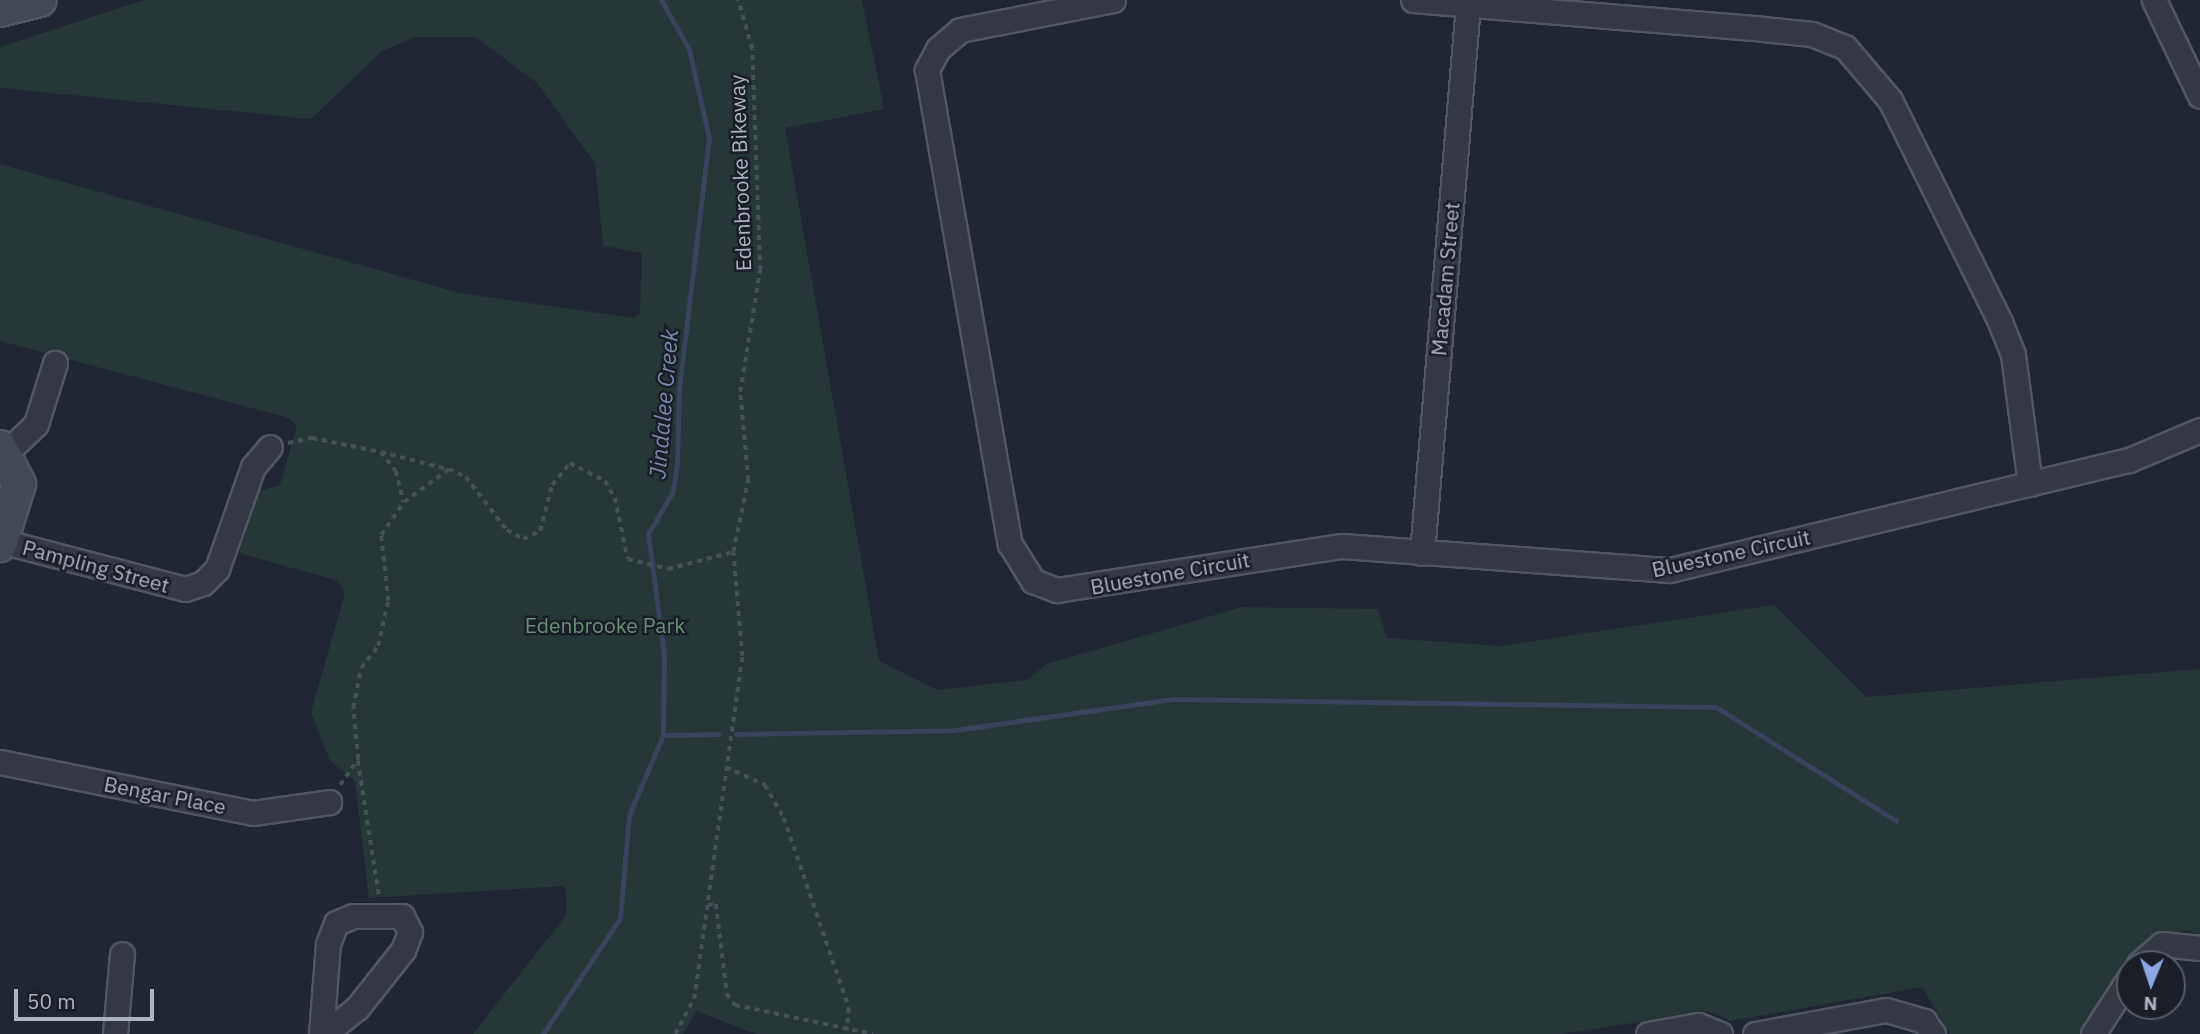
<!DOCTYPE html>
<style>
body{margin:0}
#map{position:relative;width:2200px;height:1034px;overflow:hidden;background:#212732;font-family:"IBM Plex Sans",sans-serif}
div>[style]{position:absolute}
.green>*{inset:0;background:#273637}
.stream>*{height:5px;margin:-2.5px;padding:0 2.5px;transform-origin:2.5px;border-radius:2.5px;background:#394359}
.path>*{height:3.5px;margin-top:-1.75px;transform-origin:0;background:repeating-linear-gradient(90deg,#445155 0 5px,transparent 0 10px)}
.roads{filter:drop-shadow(2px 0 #525661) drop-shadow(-2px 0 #525661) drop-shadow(0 2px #525661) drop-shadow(0 -2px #525661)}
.street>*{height:23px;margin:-11.5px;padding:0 11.5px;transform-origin:11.5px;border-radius:11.5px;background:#343943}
.secondary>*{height:32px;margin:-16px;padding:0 16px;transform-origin:16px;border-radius:16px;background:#434855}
span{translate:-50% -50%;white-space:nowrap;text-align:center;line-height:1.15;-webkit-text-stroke:5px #1a1e27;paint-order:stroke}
.street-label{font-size:21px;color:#aeb3c0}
.park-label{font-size:21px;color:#6a8d75}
.water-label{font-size:23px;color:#7a88a5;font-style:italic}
.north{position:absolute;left:2116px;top:950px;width:70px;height:70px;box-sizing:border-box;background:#1a1e27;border:2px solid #555a64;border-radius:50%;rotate:182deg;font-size:19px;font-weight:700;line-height:28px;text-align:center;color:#aeb3c0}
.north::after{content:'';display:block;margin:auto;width:24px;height:32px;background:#8ba7e8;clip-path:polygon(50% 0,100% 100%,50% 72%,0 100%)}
.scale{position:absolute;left:14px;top:989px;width:140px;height:32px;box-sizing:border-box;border:4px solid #aeb3c0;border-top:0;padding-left:9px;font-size:21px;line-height:24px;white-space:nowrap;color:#aeb3c0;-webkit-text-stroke:5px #1a1e27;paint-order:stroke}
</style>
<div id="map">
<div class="green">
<i style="clip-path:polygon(144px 0,862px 0,884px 109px,785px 128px,879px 661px,937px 690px,1027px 680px,1047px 664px,1242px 607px,1378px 609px,1387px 638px,1500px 646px,1774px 605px,1866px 697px,2200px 669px,2200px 937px,2189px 930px,2154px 937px,2087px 1034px,1950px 1034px,1922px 987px,1730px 1021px,1708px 1011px,1562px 1034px,756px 1034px,696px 1011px,683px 1034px,473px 1034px,567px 914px,565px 886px,369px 898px,355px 781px,330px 761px,311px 712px,345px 593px,338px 581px,239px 553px,259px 491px,280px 485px,297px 426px,289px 418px,0 341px,0 164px,460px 293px,634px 318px,640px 313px,642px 253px,603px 246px,595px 163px,537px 83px,476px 37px,415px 37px,381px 52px,311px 119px,0 88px,0 47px)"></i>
</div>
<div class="stream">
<i style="left:736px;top:734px;width:219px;rotate:-1deg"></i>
<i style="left:955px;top:730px;width:220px;rotate:-8.1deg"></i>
<i style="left:1173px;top:699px;width:543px;rotate:0.84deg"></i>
<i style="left:1716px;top:707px;width:213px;rotate:32.3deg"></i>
<i style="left:663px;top:735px;width:56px;rotate:-1deg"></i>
<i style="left:543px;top:1034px;width:139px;rotate:-56.4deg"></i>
<i style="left:620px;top:918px;width:103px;rotate:-85deg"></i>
<i style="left:629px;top:815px;width:87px;rotate:-67deg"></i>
<i style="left:663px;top:735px;width:81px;rotate:-89.3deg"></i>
<i style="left:664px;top:654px;width:121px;rotate:-97.6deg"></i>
<i style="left:648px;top:534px;width:50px;rotate:-59.8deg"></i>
<i style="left:673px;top:491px;width:30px;rotate:-82deg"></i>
<i style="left:677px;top:461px;width:72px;rotate:-88.4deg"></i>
<i style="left:679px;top:389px;width:253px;rotate:-83.2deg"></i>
<i style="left:709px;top:138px;width:91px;rotate:-102.7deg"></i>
<i style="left:689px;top:49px;width:56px;rotate:-119.7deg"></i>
</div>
<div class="path">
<i style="left:288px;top:443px;width:25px;rotate:-12deg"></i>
<i style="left:312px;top:438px;width:70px;rotate:11.5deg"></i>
<i style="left:381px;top:452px;width:24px;rotate:52deg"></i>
<i style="left:396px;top:471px;width:32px;rotate:76deg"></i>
<i style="left:404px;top:502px;width:56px;rotate:-36.3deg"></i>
<i style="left:449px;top:469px;width:19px;rotate:25deg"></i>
<i style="left:466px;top:477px;width:67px;rotate:52.3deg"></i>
<i style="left:507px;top:530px;width:18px;rotate:29deg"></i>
<i style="left:523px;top:539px;width:19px;rotate:-25deg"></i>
<i style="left:540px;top:531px;width:48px;rotate:-75.4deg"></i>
<i style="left:552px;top:485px;width:28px;rotate:-51deg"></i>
<i style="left:570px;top:463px;width:39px;rotate:27deg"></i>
<i style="left:605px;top:481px;width:20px;rotate:60deg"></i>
<i style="left:615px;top:498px;width:62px;rotate:78deg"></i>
<i style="left:628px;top:559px;width:41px;rotate:14deg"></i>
<i style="left:668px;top:569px;width:67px;rotate:-14.7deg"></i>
<i style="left:381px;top:452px;width:68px;rotate:14.4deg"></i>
<i style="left:358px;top:761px;width:136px;rotate:81.1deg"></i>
<i style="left:726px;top:767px;width:43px;rotate:24.8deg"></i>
<i style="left:765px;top:785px;width:38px;rotate:60deg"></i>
<i style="left:784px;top:818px;width:201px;rotate:71.1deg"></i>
<i style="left:849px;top:1008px;width:23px;rotate:95deg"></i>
<i style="left:340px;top:785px;width:32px;rotate:-55deg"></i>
<i style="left:358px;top:759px;width:51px;rotate:-95.6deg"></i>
<i style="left:353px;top:708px;width:41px;rotate:-78.7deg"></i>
<i style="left:361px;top:668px;width:28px;rotate:-52deg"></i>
<i style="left:378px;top:646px;width:46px;rotate:-77.5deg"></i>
<i style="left:388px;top:601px;width:66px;rotate:-96.1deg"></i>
<i style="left:381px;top:535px;width:40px;rotate:-55.1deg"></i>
<i style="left:708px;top:905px;width:8px;rotate:-7deg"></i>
<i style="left:716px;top:904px;width:91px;rotate:83deg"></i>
<i style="left:727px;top:994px;width:14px;rotate:54deg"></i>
<i style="left:735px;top:1005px;width:141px;rotate:11.9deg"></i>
<i style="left:675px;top:1034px;width:40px;rotate:-62deg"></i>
<i style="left:694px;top:999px;width:346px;rotate:-82deg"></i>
<i style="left:742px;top:656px;width:104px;rotate:-94.9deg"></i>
<i style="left:733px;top:552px;width:74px;rotate:-78.2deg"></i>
<i style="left:748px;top:480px;width:88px;rotate:-95.2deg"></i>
<i style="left:740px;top:392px;width:124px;rotate:-80.7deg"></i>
<i style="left:760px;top:270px;width:221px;rotate:-92.1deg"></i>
<i style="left:752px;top:49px;width:51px;rotate:-105.9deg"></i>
</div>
<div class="roads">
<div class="street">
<i style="left:1113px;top:0;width:156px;rotate:168.9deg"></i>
<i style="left:960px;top:30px;width:29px;rotate:139deg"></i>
<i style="left:938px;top:49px;width:24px;rotate:118deg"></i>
<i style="left:927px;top:70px;width:481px;rotate:80.1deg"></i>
<i style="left:1010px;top:544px;width:44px;rotate:58.1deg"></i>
<i style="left:1033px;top:581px;width:26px;rotate:21deg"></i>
<i style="left:1057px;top:590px;width:288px;rotate:-8.8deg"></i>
<i style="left:1342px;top:546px;width:329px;rotate:4.2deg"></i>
<i style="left:1670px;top:570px;width:472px;rotate:-13.5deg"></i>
<i style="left:2129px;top:460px;width:77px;rotate:-22.9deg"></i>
<i style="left:1413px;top:0;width:351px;rotate:4.7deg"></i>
<i style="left:1763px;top:29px;width:49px;rotate:5.8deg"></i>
<i style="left:1812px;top:34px;width:35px;rotate:22deg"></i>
<i style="left:1845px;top:47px;width:70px;rotate:49.7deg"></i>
<i style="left:1890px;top:100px;width:248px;rotate:63.6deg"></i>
<i style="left:2000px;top:322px;width:35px;rotate:68deg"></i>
<i style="left:2013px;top:355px;width:130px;rotate:82.5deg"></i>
<i style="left:2154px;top:0;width:106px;rotate:64.4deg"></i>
<i style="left:7px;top:452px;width:40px;rotate:-44deg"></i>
<i style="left:36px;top:424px;width:64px;rotate:-72.7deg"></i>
<i style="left:1px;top:541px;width:190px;rotate:14.6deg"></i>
<i style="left:185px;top:589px;width:19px;rotate:-18deg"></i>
<i style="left:203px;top:583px;width:20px;rotate:-45deg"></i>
<i style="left:217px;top:569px;width:108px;rotate:-70.6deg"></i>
<i style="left:253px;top:467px;width:26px;rotate:-50deg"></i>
<i style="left:1422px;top:553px;width:551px;rotate:-85.21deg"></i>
<i style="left:0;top:762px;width:258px;rotate:11.4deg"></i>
<i style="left:253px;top:813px;width:77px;rotate:-8.2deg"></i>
<i style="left:2139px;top:964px;width:30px;rotate:-41deg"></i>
<i style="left:2162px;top:944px;width:38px;rotate:6deg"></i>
<i style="left:115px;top:1034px;width:80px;rotate:-85deg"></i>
<i style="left:321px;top:1034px;width:90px;rotate:-85.6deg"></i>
<i style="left:328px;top:944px;width:22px;rotate:-69deg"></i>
<i style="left:336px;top:923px;width:18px;rotate:-22deg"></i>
<i style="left:353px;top:916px;width:49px"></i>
<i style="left:402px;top:916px;width:18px;rotate:63deg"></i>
<i style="left:410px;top:932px;width:19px;rotate:111deg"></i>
<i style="left:403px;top:950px;width:74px;rotate:128.4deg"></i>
<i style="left:357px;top:1008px;width:42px;rotate:141.8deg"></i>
<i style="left:1648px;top:1034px;width:51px;rotate:-10.2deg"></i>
<i style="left:1698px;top:1025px;width:24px;rotate:22deg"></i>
<i style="left:1755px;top:1034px;width:133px;rotate:-10.4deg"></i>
<i style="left:1886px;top:1010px;width:40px;rotate:16deg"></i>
<i style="left:1924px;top:1021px;width:16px;rotate:55deg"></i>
<i style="left:2093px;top:1034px;width:68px;rotate:-57deg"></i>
</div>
<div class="secondary">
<i style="left:0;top:10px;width:41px;rotate:-14deg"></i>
<i style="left:0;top:447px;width:42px;rotate:62.8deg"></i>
<i style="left:19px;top:484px;width:64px;rotate:107.3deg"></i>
</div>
</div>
<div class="street-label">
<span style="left:740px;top:173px;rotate:-92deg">Edenbrooke Bikeway</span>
<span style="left:1445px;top:279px;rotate:-85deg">Macadam Street</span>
<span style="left:1731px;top:553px;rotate:-12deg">Bluestone Circuit</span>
<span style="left:96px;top:566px;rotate:15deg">Pampling Street</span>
<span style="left:1170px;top:573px;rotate:-10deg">Bluestone Circuit</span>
<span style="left:165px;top:795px;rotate:11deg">Bengar Place</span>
</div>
<div class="park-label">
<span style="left:605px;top:625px">Edenbrooke Park</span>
</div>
<div class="water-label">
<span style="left:663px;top:404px;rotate:-85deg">Jindalee Creek</span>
</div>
<div class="north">N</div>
<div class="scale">50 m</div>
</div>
